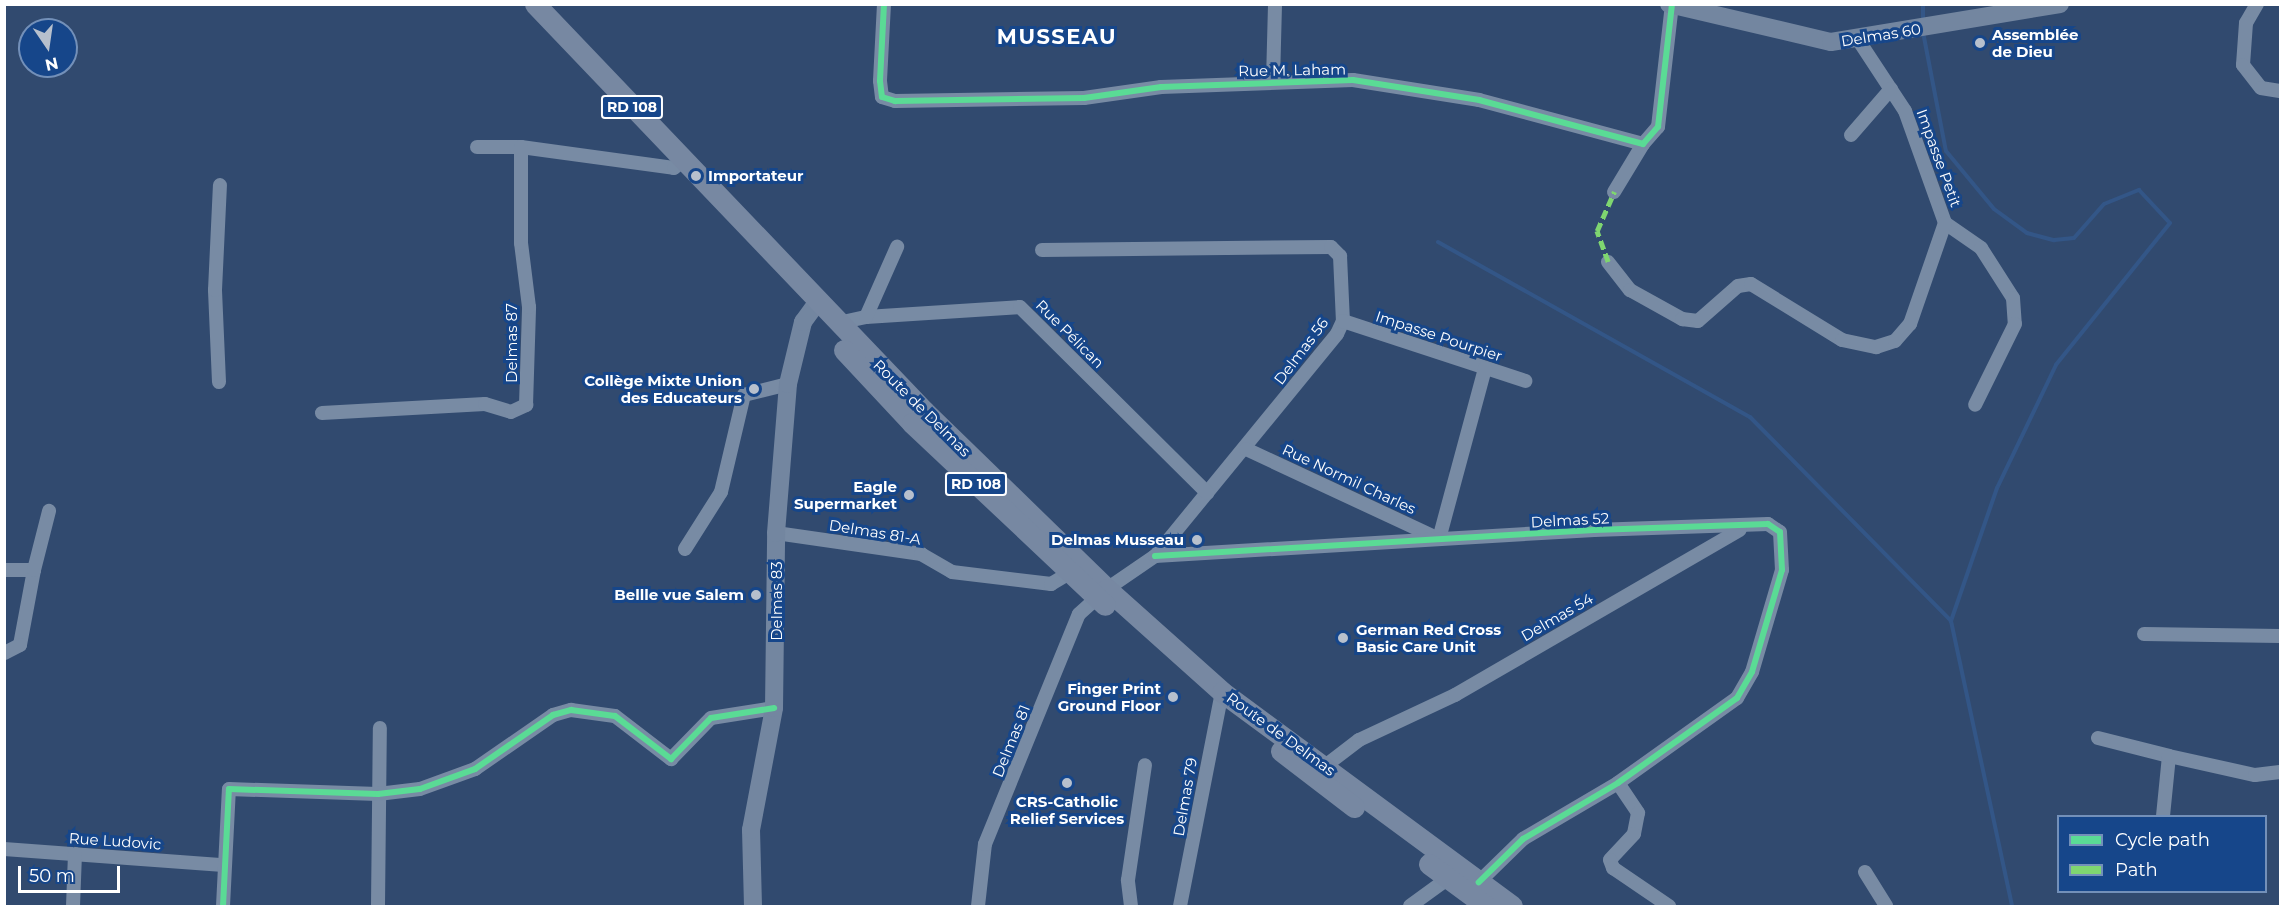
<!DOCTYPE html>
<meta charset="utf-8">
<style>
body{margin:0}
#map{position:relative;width:2285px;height:911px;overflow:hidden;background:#314a6f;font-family:Montserrat,sans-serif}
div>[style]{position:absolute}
.stream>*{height:4px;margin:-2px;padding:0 2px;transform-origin:2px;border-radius:2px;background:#335687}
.street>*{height:14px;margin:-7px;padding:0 7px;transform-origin:7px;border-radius:7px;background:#788ba4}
.secondary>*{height:18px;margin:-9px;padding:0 9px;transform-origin:9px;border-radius:9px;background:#7386a0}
.primary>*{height:21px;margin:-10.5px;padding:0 10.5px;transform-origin:10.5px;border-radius:10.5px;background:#7788a2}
.quiet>*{height:4.5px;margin-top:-2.25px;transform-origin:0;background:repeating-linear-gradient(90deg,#7fd670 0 9px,transparent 0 13.5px)}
.cycleway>*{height:6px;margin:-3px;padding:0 3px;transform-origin:3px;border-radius:3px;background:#5adb95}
.dots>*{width:16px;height:16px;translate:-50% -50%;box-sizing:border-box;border:3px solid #16468a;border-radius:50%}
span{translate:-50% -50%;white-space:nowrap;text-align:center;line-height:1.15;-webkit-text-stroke:6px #16468a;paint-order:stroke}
.shield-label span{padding:2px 4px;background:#16468a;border:2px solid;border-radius:4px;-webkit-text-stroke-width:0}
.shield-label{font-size:14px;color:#fff;font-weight:700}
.poi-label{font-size:15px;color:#fff;font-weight:700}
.left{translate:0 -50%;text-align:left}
.right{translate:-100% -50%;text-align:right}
.street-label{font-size:15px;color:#fff}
.district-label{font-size:21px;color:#fff;font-weight:700;letter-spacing:1.5px}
.frame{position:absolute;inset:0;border:6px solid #fff;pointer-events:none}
.legend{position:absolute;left:2057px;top:815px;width:210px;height:78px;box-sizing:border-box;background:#16468a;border:2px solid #7390b9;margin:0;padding:8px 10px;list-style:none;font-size:18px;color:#fff}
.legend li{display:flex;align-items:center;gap:12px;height:30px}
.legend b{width:30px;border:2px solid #7390b9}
.north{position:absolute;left:18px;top:18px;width:60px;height:60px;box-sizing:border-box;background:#16468a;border:2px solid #7390b9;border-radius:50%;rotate:167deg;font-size:16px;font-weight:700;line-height:24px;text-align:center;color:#fff}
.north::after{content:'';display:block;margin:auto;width:21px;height:27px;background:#b7c0cd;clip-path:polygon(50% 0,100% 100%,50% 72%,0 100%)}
.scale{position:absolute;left:18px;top:866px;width:102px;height:27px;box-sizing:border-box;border:3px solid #fff;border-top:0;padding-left:8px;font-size:18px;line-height:21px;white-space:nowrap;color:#fff;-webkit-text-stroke:4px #16468a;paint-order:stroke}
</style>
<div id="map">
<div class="stream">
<i style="left:1923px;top:22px;width:18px;rotate:-90deg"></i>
<i style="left:1923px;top:32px;width:121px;rotate:79.1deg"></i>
<i style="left:1946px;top:151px;width:75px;rotate:50.4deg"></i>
<i style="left:1994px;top:209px;width:41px;rotate:36deg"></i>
<i style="left:2027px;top:233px;width:28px;rotate:15deg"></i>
<i style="left:2054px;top:240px;width:20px;rotate:-6deg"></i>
<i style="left:2074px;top:238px;width:45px;rotate:-48.6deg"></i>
<i style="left:2104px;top:204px;width:38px;rotate:-22deg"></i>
<i style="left:2139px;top:190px;width:45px;rotate:46.8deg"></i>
<i style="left:2170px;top:223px;width:182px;rotate:128.8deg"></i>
<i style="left:2056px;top:365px;width:136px;rotate:115.6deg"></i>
<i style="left:1997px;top:488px;width:141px;rotate:109.1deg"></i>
<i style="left:1951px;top:621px;width:291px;rotate:77.9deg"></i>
<i style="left:1438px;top:242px;width:358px;rotate:29.3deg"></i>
<i style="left:1750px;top:417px;width:286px;rotate:45.4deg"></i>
</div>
<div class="street">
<i style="left:884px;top:4px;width:77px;rotate:93deg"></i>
<i style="left:880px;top:81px;width:16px;rotate:83deg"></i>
<i style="left:882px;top:97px;width:14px;rotate:17deg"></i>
<i style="left:895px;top:101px;width:189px;rotate:-0.9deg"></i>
<i style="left:1084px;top:98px;width:78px;rotate:-8.1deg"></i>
<i style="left:1161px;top:87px;width:192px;rotate:-2.1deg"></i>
<i style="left:1353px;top:80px;width:128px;rotate:9deg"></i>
<i style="left:1479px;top:100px;width:170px;rotate:15deg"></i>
<i style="left:1643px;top:144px;width:23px;rotate:-49deg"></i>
<i style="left:1658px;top:127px;width:123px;rotate:-83.5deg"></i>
<i style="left:2257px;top:4px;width:22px;rotate:120deg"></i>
<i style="left:2246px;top:23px;width:42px;rotate:94.1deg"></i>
<i style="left:2243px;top:65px;width:29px;rotate:52deg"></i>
<i style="left:2261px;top:88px;width:19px;rotate:9deg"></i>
<i style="left:1859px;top:41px;width:84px;rotate:56.7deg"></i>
<i style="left:1905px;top:111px;width:119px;rotate:70.3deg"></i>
<i style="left:1945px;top:223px;width:44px;rotate:34.8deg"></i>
<i style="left:1981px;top:248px;width:59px;rotate:57.4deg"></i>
<i style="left:2013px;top:298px;width:26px;rotate:86deg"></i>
<i style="left:2015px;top:324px;width:90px;rotate:116.3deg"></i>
<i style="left:1273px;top:81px;width:77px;rotate:-88.5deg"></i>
<i style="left:1851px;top:135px;width:61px;rotate:-49deg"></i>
<i style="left:477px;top:147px;width:44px"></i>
<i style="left:521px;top:147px;width:154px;rotate:7.8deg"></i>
<i style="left:674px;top:168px;width:12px;rotate:-42deg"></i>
<i style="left:1614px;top:192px;width:56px;rotate:-58.9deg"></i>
<i style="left:1042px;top:250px;width:289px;rotate:-0.6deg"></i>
<i style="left:1331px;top:247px;width:13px;rotate:45deg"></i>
<i style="left:1340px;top:256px;width:65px;rotate:87.4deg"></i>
<i style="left:1343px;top:321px;width:14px;rotate:115deg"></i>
<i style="left:1337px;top:334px;width:287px;rotate:129.3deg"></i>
<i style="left:1155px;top:556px;width:58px;rotate:145.5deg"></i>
<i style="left:1608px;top:262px;width:36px;rotate:52deg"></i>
<i style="left:1630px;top:290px;width:60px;rotate:29.1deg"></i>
<i style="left:1682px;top:319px;width:16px;rotate:7deg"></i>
<i style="left:1698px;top:321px;width:53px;rotate:-41.2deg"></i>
<i style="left:1738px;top:286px;width:13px;rotate:-9deg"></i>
<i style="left:1751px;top:284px;width:107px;rotate:31.6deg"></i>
<i style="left:1842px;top:340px;width:35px;rotate:12deg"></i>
<i style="left:1876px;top:347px;width:20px;rotate:-18deg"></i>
<i style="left:1895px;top:341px;width:23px;rotate:-49deg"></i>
<i style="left:1910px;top:324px;width:107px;rotate:-70.9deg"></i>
<i style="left:866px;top:317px;width:154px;rotate:-3.7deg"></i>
<i style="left:1020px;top:307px;width:264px;rotate:44.8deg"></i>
<i style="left:1343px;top:321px;width:192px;rotate:18.2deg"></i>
<i style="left:838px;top:323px;width:29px;rotate:-12deg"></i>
<i style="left:866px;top:317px;width:77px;rotate:-66.1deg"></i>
<i style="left:219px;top:382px;width:92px;rotate:-92.5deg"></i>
<i style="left:215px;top:290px;width:105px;rotate:-87.3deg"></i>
<i style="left:322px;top:413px;width:163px;rotate:-3.2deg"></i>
<i style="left:485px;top:404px;width:27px;rotate:17deg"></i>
<i style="left:511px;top:412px;width:17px;rotate:-25deg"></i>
<i style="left:526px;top:405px;width:98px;rotate:-88.2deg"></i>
<i style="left:529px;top:307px;width:64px;rotate:-97.1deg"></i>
<i style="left:521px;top:243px;width:96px;rotate:-90deg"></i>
<i style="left:1246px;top:449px;width:213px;rotate:25deg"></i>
<i style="left:1439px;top:539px;width:177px;rotate:-74.9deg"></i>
<i style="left:776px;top:533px;width:147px;rotate:8.2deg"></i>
<i style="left:921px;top:554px;width:36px;rotate:30deg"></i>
<i style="left:952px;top:572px;width:100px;rotate:6.9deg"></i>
<i style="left:1051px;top:584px;width:21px;rotate:-31deg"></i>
<i style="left:685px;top:549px;width:67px;rotate:-57.7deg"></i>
<i style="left:721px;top:492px;width:100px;rotate:-76.7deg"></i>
<i style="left:744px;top:395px;width:45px;rotate:-14deg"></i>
<i style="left:1155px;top:556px;width:440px;rotate:-3.4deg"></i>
<i style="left:1594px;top:530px;width:174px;rotate:-2deg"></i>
<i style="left:1768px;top:524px;width:14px;rotate:34deg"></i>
<i style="left:1780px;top:532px;width:38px;rotate:87deg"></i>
<i style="left:1782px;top:570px;width:106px;rotate:106.4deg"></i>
<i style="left:1752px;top:672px;width:30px;rotate:120deg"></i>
<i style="left:1737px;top:698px;width:146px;rotate:144.5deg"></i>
<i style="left:1618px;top:783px;width:110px;rotate:149.5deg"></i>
<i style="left:1523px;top:839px;width:62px;rotate:135.7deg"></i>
<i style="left:4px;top:570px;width:30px"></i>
<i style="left:34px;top:570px;width:76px;rotate:100.6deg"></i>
<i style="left:20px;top:645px;width:18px;rotate:153deg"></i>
<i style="left:34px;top:570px;width:61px;rotate:-75.7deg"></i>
<i style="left:2144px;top:634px;width:136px;rotate:0.8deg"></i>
<i style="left:2098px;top:738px;width:73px;rotate:14.2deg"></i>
<i style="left:1325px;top:766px;width:43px;rotate:-37.4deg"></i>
<i style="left:1359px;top:740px;width:106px;rotate:-25.1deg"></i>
<i style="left:1455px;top:695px;width:329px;rotate:-30.1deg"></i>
<i style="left:1618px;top:783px;width:36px;rotate:56deg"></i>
<i style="left:1638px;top:813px;width:21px;rotate:101deg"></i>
<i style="left:1634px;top:834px;width:35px;rotate:133deg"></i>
<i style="left:1610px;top:860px;width:9px;rotate:69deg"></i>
<i style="left:1613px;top:868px;width:68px;rotate:34.2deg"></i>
<i style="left:2163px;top:816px;width:60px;rotate:-84.3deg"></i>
<i style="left:2169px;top:756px;width:88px;rotate:12.5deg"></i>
<i style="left:2255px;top:775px;width:25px;rotate:-7deg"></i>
<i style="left:4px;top:849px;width:220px;rotate:4.2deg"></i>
<i style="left:1865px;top:872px;width:40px;rotate:58deg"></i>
<i style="left:378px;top:905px;width:177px;rotate:-89.4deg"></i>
<i style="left:73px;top:906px;width:52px;rotate:-87.8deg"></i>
<i style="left:223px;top:906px;width:117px;rotate:-87.1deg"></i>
<i style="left:229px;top:789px;width:149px;rotate:1.9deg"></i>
<i style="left:378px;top:794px;width:42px;rotate:-6.8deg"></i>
<i style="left:420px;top:789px;width:59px;rotate:-20deg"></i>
<i style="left:475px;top:769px;width:95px;rotate:-34.7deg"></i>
<i style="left:553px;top:715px;width:19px;rotate:-16deg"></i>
<i style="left:571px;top:710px;width:44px;rotate:7.8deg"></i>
<i style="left:615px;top:716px;width:71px;rotate:37.5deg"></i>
<i style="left:671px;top:759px;width:57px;rotate:-45.7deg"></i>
<i style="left:711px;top:718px;width:64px;rotate:-9deg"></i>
<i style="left:978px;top:906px;width:62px;rotate:-83.6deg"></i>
<i style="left:985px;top:844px;width:248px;rotate:-67.8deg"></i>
<i style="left:1079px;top:614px;width:24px;rotate:-42deg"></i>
<i style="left:1131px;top:906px;width:26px;rotate:-97deg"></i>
<i style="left:1128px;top:880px;width:116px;rotate:-81.6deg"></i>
<i style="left:1180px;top:906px;width:218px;rotate:-78.9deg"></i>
<i style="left:1410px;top:906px;width:54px;rotate:-36deg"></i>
</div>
<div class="secondary">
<i style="left:1669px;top:4px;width:166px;rotate:13.2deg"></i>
<i style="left:1831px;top:42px;width:232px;rotate:-9.4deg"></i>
<i style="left:753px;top:906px;width:76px;rotate:-91.5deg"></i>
<i style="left:751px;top:830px;width:124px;rotate:-79.3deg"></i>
<i style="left:774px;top:708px;width:175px;rotate:-89.3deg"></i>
<i style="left:776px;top:533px;width:149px;rotate:-85.4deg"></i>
<i style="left:788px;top:384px;width:64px;rotate:-76.4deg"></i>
<i style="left:803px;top:322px;width:26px;rotate:-54deg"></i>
</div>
<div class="primary">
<i style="left:535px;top:4px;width:563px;rotate:46.3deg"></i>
<i style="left:924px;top:411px;width:255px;rotate:44.2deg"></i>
<i style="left:1107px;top:589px;width:154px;rotate:41.8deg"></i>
<i style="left:1222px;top:692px;width:360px;rotate:36.4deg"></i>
<i style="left:844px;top:350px;width:100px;rotate:47deg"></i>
<i style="left:912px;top:423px;width:265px;rotate:43.3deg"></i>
<i style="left:1281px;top:751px;width:92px;rotate:37.5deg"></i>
<i style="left:1429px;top:864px;width:71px;rotate:36.4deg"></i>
</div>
<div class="quiet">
<i style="left:1608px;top:262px;width:33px;rotate:-110deg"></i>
<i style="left:1597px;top:231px;width:43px;rotate:-66.4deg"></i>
</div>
<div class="cycleway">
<i style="left:884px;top:4px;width:77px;rotate:93deg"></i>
<i style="left:880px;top:81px;width:16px;rotate:83deg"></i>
<i style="left:882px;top:97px;width:14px;rotate:17deg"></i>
<i style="left:895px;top:101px;width:189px;rotate:-0.9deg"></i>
<i style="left:1084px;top:98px;width:78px;rotate:-8.1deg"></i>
<i style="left:1161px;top:87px;width:192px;rotate:-2.1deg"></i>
<i style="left:1353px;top:80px;width:128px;rotate:9deg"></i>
<i style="left:1479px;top:100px;width:170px;rotate:15deg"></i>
<i style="left:1643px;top:144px;width:23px;rotate:-49deg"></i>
<i style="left:1658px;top:127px;width:123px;rotate:-83.5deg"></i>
<i style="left:1155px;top:556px;width:440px;rotate:-3.4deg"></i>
<i style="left:1594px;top:530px;width:174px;rotate:-2deg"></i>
<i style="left:1768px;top:524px;width:14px;rotate:34deg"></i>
<i style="left:1780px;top:532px;width:38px;rotate:87deg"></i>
<i style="left:1782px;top:570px;width:106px;rotate:106.4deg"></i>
<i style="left:1752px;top:672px;width:30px;rotate:120deg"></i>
<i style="left:1737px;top:698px;width:146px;rotate:144.5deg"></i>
<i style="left:1618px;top:783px;width:110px;rotate:149.5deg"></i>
<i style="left:1523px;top:839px;width:62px;rotate:135.7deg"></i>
<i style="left:223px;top:906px;width:117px;rotate:-87.1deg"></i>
<i style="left:229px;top:789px;width:149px;rotate:1.9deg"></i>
<i style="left:378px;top:794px;width:42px;rotate:-6.8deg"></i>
<i style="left:420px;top:789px;width:59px;rotate:-20deg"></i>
<i style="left:475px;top:769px;width:95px;rotate:-34.7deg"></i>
<i style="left:553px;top:715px;width:19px;rotate:-16deg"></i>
<i style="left:571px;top:710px;width:44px;rotate:7.8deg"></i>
<i style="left:615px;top:716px;width:71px;rotate:37.5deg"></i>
<i style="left:671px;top:759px;width:57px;rotate:-45.7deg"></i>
<i style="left:711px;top:718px;width:64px;rotate:-9deg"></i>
</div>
<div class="dots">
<i style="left:1980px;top:43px;background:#b7c0cd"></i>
<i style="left:696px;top:176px;background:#b7c0cd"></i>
<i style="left:754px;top:389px;background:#b7c0cd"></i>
<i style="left:909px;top:495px;background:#b7c0cd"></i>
<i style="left:1197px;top:540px;background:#b7c0cd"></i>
<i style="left:756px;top:595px;background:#b7c0cd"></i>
<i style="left:1343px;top:638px;background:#b7c0cd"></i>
<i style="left:1173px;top:697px;background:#b7c0cd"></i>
<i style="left:1067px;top:783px;background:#b7c0cd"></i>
</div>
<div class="shield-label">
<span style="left:632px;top:107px">RD 108</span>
<span style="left:976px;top:484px">RD 108</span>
</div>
<div class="poi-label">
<span class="left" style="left:1992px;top:43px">Assemblée<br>de Dieu</span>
<span class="left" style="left:708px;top:176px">Importateur</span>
<span class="right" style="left:742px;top:389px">Collège Mixte Union<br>des Educateurs</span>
<span class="right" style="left:897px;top:495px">Eagle<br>Supermarket</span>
<span class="right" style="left:1184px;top:540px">Delmas Musseau</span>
<span class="right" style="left:744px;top:595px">Bellle vue Salem</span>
<span class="left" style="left:1356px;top:638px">German Red Cross<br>Basic Care Unit</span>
<span class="right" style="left:1161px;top:697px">Finger Print<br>Ground Floor</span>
<span style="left:1067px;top:810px">CRS-Catholic<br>Relief Services</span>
</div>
<div class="street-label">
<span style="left:1881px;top:35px;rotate:-9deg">Delmas 60</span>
<span style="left:1292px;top:70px;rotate:-1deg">Rue M. Laham</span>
<span style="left:1939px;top:158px;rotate:70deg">Impasse Petit</span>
<span style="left:1070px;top:334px;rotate:45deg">Rue Pélican</span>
<span style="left:1439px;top:336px;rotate:18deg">Impasse Pourpier</span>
<span style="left:512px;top:343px;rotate:-90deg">Delmas 87</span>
<span style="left:1301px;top:351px;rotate:-53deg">Delmas 56</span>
<span style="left:922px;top:408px;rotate:45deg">Route de Delmas</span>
<span style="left:1349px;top:479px;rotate:25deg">Rue Normil Charles</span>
<span style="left:1570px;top:520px;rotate:-3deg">Delmas 52</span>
<span style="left:875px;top:532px;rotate:9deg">Delmas 81-A</span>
<span style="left:777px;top:601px;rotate:-90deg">Delmas 83</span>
<span style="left:1557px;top:617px;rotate:-30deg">Delmas 54</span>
<span style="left:1281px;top:734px;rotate:36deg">Route de Delmas</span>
<span style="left:1011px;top:741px;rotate:-68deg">Delmas 81</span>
<span style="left:1185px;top:797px;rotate:-80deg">Delmas 79</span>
<span style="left:115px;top:841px;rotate:4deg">Rue Ludovic</span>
</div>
<div class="district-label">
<span style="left:1057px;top:37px">MUSSEAU</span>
</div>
<div class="frame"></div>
<ul class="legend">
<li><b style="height:8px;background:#5adb95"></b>Cycle path</li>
<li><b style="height:8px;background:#7fd670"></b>Path</li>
</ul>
<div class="north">N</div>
<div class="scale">50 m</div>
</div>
